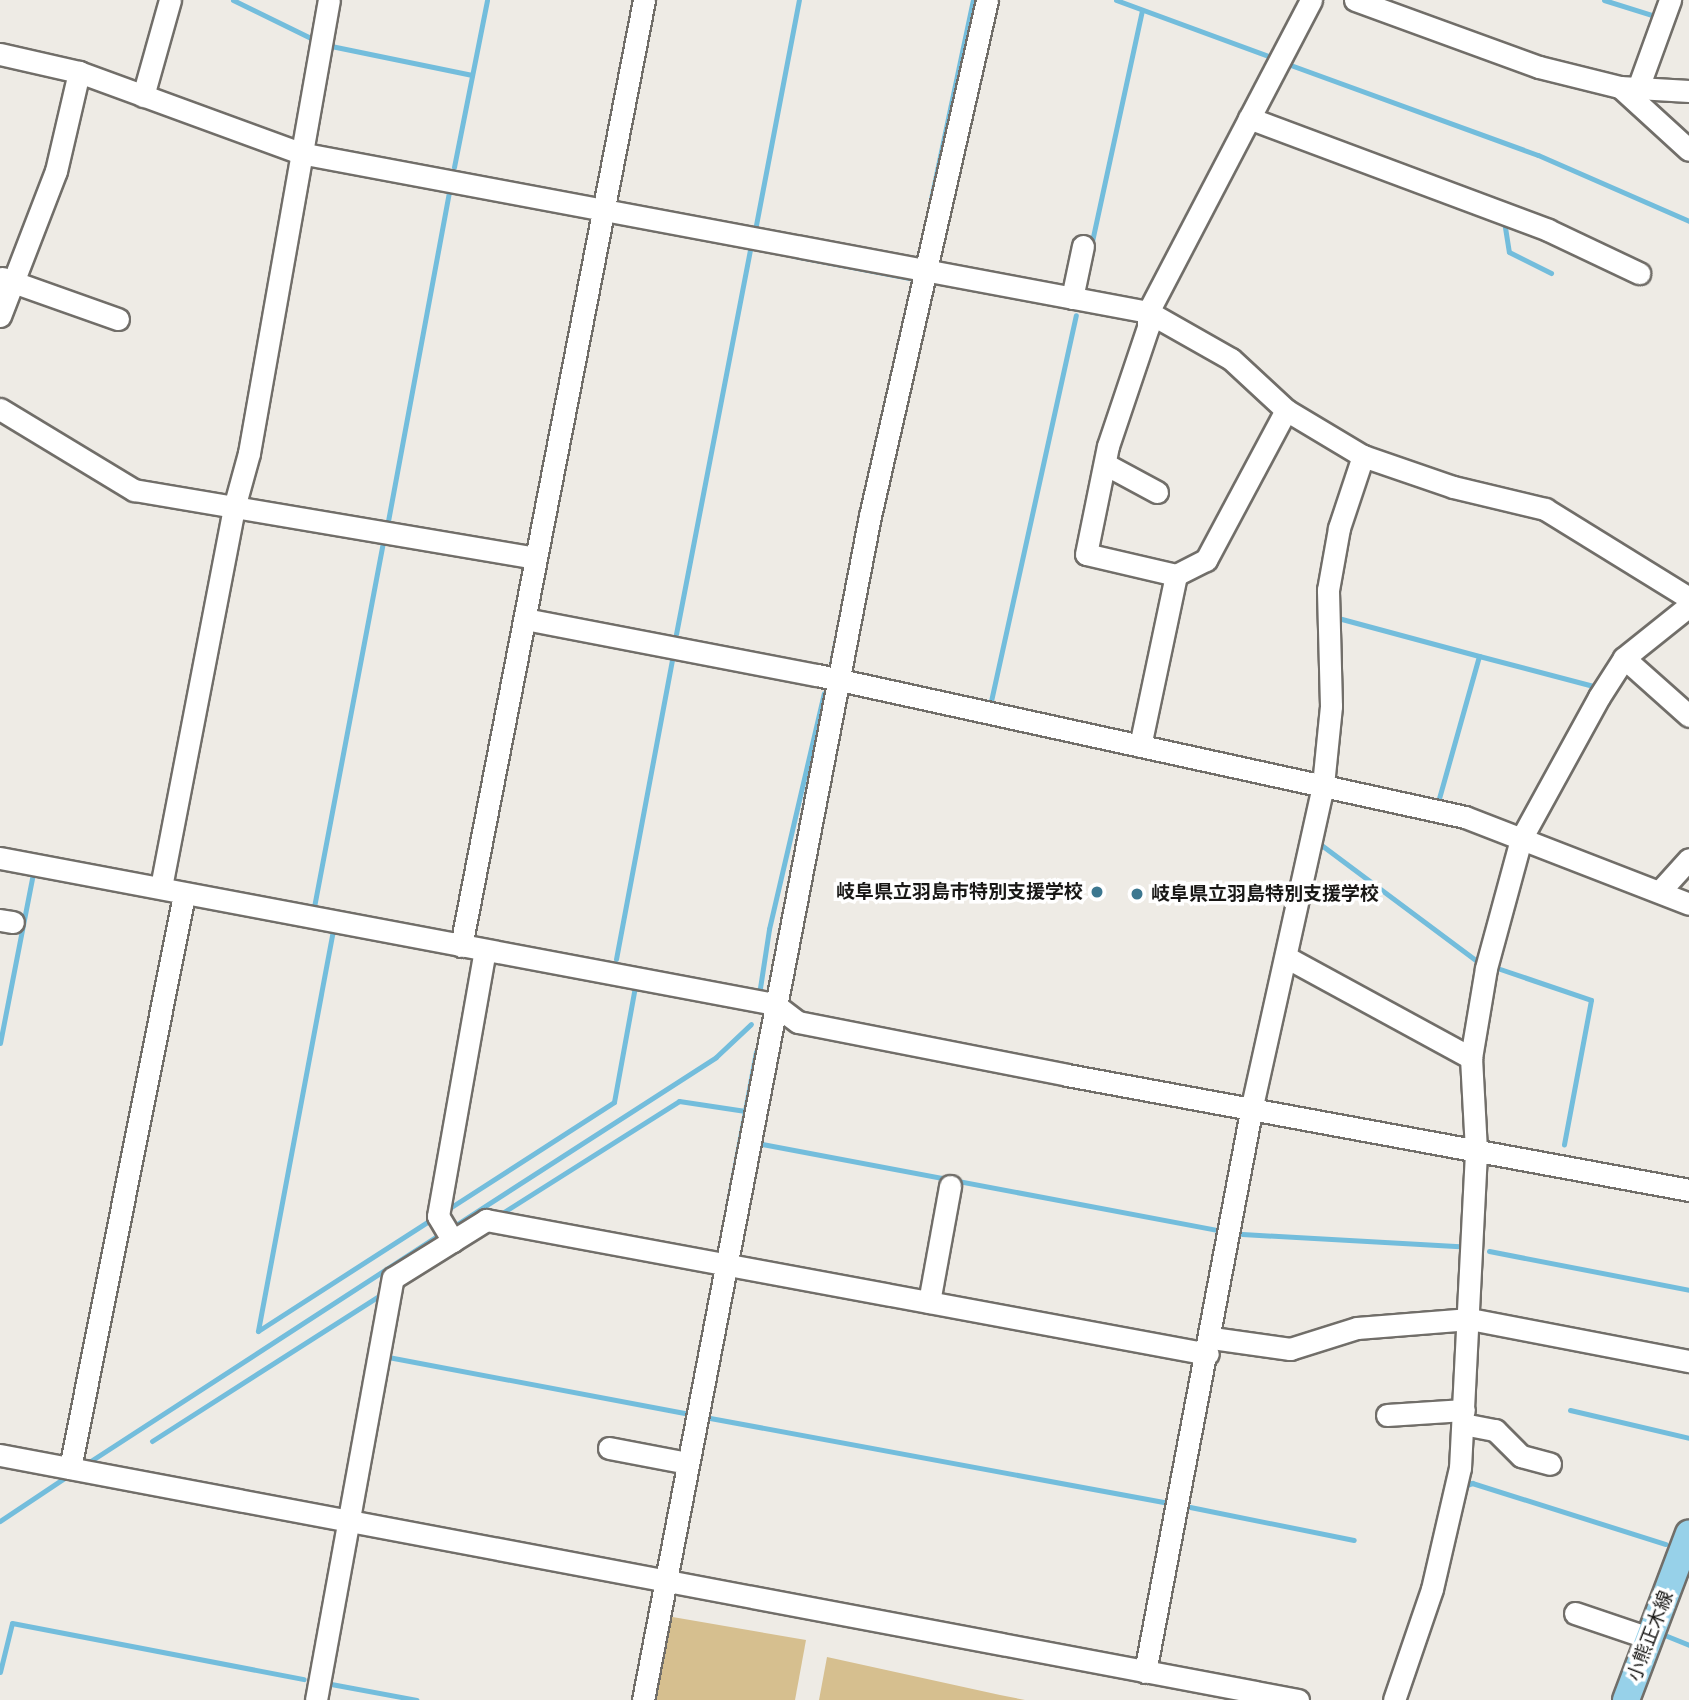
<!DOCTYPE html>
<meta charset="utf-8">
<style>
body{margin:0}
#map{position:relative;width:1689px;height:1700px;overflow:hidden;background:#eeebe5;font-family:"Fira Sans Condensed","Noto Sans JP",sans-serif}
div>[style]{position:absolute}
.green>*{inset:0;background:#d6bf8f}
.stream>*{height:5px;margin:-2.5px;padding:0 2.5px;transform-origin:2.5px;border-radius:2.5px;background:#73bddc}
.roads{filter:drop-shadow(2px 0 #716e69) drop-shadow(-2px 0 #716e69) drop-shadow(0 2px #716e69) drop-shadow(0 -2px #716e69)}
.minor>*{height:21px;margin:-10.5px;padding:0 10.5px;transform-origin:10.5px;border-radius:10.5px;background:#fff}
.major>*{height:26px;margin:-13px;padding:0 13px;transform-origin:13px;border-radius:13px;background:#97d1e9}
.dots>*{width:19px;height:19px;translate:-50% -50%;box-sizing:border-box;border:4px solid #fff;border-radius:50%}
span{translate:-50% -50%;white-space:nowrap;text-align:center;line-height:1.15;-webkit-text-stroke:7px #fff;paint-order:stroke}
.poi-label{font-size:19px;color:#181715;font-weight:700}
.right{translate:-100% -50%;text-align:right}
.left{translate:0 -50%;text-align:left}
.street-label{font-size:19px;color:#181715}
</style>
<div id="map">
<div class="green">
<i style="clip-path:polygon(661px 1615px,806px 1640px,795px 1700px,648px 1700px)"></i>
<i style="clip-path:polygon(827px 1657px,1000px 1695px,1025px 1700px,819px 1700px)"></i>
</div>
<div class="stream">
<i style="left:233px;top:0;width:87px;rotate:26deg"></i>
<i style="left:1116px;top:0;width:165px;rotate:20.2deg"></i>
<i style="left:1604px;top:0;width:53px;rotate:17.4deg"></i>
<i style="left:331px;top:46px;width:144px;rotate:11.6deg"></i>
<i style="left:1285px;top:63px;width:269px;rotate:20deg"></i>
<i style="left:1538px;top:155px;width:165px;rotate:23.6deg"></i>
<i style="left:454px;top:167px;width:170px;rotate:-78.8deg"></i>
<i style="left:931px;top:199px;width:203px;rotate:-78.1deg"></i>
<i style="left:1504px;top:221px;width:31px;rotate:81deg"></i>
<i style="left:1509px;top:252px;width:47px;rotate:26.6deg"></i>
<i style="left:756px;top:225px;width:229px;rotate:-79.2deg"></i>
<i style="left:1091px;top:246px;width:241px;rotate:-77.8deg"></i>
<i style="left:794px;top:256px;width:123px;rotate:10.8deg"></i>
<i style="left:388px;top:521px;width:336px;rotate:-79.5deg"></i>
<i style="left:449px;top:191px;width:4px;rotate:14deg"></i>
<i style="left:1338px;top:618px;width:146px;rotate:15.1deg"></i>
<i style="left:1479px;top:656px;width:148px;rotate:105.7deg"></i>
<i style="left:676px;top:634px;width:395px;rotate:-79.1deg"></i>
<i style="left:1479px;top:656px;width:122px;rotate:14.7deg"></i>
<i style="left:831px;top:664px;width:25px;rotate:-79deg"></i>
<i style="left:991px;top:701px;width:395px;rotate:-77.6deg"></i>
<i style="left:1320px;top:844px;width:196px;rotate:36.7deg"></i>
<i style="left:314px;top:907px;width:370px;rotate:-79.3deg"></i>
<i style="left:333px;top:930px;width:408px;rotate:100.6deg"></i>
<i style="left:258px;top:1331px;width:203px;rotate:-32.8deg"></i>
<i style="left:616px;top:959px;width:309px;rotate:-79.4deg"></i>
<i style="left:1500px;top:969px;width:96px;rotate:18.8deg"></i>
<i style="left:1591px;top:1000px;width:147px;rotate:100.6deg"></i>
<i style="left:760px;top:988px;width:60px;rotate:-81.3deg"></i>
<i style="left:769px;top:929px;width:242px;rotate:-76.9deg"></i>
<i style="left:0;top:1043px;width:173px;rotate:-79deg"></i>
<i style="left:762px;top:1144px;width:464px;rotate:10.7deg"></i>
<i style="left:727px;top:1208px;width:159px;rotate:-79.5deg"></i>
<i style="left:445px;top:1211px;width:201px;rotate:-32.8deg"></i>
<i style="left:614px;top:1102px;width:117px;rotate:-79.7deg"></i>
<i style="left:499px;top:1215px;width:213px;rotate:-32.3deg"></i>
<i style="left:679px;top:1101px;width:67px;rotate:8.6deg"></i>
<i style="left:451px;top:1228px;width:315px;rotate:-32.8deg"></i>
<i style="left:716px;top:1057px;width:48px;rotate:-43.3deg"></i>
<i style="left:1242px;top:1234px;width:218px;rotate:3.2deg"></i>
<i style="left:1489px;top:1251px;width:204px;rotate:11deg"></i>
<i style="left:389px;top:1351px;width:6px;rotate:99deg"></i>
<i style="left:388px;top:1357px;width:307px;rotate:10.7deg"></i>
<i style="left:1570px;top:1410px;width:122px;rotate:13.2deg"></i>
<i style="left:710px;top:1418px;width:468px;rotate:10.5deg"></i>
<i style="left:152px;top:1441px;width:269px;rotate:-32.6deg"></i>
<i style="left:86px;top:1464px;width:424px;rotate:-33deg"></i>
<i style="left:1465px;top:1486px;width:8px;rotate:-23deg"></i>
<i style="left:1472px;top:1483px;width:203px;rotate:17.5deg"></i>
<i style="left:1190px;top:1507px;width:167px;rotate:11.4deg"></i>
<i style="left:0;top:1521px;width:83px;rotate:-33.7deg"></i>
<i style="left:1667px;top:1636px;width:24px;rotate:22deg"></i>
<i style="left:0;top:1672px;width:50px;rotate:-76.2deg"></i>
<i style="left:12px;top:1623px;width:297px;rotate:10.9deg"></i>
<i style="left:331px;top:1684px;width:87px;rotate:10.5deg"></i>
</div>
<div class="roads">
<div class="minor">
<i style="left:1355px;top:0;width:196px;rotate:20deg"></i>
<i style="left:1539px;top:67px;width:83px;rotate:13.9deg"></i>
<i style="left:1620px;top:87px;width:69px;rotate:3.3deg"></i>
<i style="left:0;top:54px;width:81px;rotate:12.8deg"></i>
<i style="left:79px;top:72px;width:235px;rotate:20.1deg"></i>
<i style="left:300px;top:153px;width:863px;rotate:10.62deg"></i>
<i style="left:1148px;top:312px;width:95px;rotate:29.5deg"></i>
<i style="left:1231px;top:359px;width:75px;rotate:42.8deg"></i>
<i style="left:1286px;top:410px;width:90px;rotate:30.9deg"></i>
<i style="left:1363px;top:456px;width:95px;rotate:19deg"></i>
<i style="left:1453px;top:487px;width:95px;rotate:13.4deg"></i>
<i style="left:1545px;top:509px;width:169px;rotate:31.7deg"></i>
<i style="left:1620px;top:87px;width:93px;rotate:42.4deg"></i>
<i style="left:1638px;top:88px;width:94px;rotate:-70deg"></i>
<i style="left:143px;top:96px;width:100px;rotate:-74.3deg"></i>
<i style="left:1249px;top:118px;width:319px;rotate:20.5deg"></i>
<i style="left:1548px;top:230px;width:101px;rotate:25.3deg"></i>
<i style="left:2px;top:278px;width:123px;rotate:19.5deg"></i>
<i style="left:1072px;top:298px;width:53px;rotate:-78.1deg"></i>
<i style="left:0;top:316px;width:155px;rotate:-68.9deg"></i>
<i style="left:56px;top:171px;width:102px;rotate:-76.9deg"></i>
<i style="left:0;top:409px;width:157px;rotate:31.2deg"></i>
<i style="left:134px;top:490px;width:407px;rotate:9.6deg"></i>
<i style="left:1105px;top:464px;width:59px;rotate:28.3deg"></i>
<i style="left:1176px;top:575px;width:92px;rotate:-166.9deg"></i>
<i style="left:1086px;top:554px;width:110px;rotate:-78.5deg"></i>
<i style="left:1108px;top:446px;width:126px;rotate:-71.4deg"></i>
<i style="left:1148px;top:327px;width:15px;rotate:-90deg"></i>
<i style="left:1148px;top:312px;width:352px;rotate:-62.4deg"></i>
<i style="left:525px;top:619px;width:297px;rotate:10.9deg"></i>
<i style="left:817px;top:675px;width:663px;rotate:12.36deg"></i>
<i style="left:1465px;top:817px;width:240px;rotate:21.2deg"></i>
<i style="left:1624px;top:658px;width:87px;rotate:41.7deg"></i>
<i style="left:1140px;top:746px;width:175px;rotate:-78.1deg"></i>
<i style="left:1176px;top:575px;width:34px;rotate:-27deg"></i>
<i style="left:1206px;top:560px;width:170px;rotate:-61.9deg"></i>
<i style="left:0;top:858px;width:788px;rotate:10.68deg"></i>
<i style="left:774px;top:1004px;width:30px;rotate:37deg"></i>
<i style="left:798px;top:1022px;width:274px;rotate:11.1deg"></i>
<i style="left:1067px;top:1075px;width:633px;rotate:10.47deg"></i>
<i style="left:161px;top:887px;width:390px;rotate:-79.1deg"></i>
<i style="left:235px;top:504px;width:53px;rotate:-74.6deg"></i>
<i style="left:249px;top:453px;width:460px;rotate:-80deg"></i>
<i style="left:1660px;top:891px;width:43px;rotate:-47.8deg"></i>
<i style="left:0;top:920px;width:13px;rotate:9deg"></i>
<i style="left:461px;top:946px;width:964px;rotate:-79.05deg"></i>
<i style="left:1286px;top:957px;width:211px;rotate:28.6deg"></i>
<i style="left:453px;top:1241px;width:29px;rotate:-121deg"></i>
<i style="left:438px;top:1216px;width:270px;rotate:-80deg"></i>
<i style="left:929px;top:1302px;width:118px;rotate:-79.7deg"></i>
<i style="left:1212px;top:1338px;width:79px;rotate:8deg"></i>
<i style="left:1290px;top:1349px;width:70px;rotate:-17.4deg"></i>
<i style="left:1357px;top:1328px;width:113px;rotate:-4.6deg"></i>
<i style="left:1470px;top:1319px;width:223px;rotate:10.9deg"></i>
<i style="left:1387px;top:1415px;width:77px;rotate:-3.7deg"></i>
<i style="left:1463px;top:1424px;width:33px;rotate:11deg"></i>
<i style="left:1495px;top:1430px;width:37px;rotate:45deg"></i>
<i style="left:1521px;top:1456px;width:30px;rotate:15deg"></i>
<i style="left:609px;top:1448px;width:80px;rotate:10.8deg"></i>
<i style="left:0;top:1455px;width:1321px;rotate:10.69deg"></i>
<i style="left:70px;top:1468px;width:584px;rotate:-78.75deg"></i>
<i style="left:1575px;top:1613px;width:78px;rotate:18.7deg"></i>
<i style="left:1145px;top:1672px;width:576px;rotate:-79.29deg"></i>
<i style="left:1252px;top:1106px;width:329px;rotate:-77.5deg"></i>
<i style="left:1323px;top:785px;width:79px;rotate:-84.2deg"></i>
<i style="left:1331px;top:706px;width:116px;rotate:-91.5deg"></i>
<i style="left:1328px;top:590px;width:63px;rotate:-79.9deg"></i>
<i style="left:1339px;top:528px;width:76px;rotate:-71.6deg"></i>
<i style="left:316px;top:1700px;width:429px;rotate:-79.7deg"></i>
<i style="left:393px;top:1278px;width:110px;rotate:-31.9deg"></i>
<i style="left:486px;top:1220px;width:734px;rotate:10.51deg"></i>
<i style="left:643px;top:1700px;width:1206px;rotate:-79.15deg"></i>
<i style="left:870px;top:516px;width:529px;rotate:-77.22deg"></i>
<i style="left:1394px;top:1700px;width:117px;rotate:-71.1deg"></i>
<i style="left:1432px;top:1589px;width:124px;rotate:-77deg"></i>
<i style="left:1460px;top:1468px;width:318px;rotate:-87.1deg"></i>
<i style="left:1476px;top:1150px;width:92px;rotate:-93.1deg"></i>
<i style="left:1471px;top:1058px;width:91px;rotate:-80.5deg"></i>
<i style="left:1486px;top:968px;width:134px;rotate:-74.8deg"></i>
<i style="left:1521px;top:839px;width:162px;rotate:-61.2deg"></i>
<i style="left:1599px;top:697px;width:46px;rotate:-57.3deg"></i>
<i style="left:1624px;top:658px;width:83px;rotate:-38.7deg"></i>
</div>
<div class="major">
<i style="left:1626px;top:1700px;width:178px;rotate:-69.3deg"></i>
</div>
</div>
<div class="dots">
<i style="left:1097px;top:892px;background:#3c778f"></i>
<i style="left:1137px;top:894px;background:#3c778f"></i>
</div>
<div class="poi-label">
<span class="right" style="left:1083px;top:892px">岐阜県立羽島市特別支援学校</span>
<span class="left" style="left:1151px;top:894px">岐阜県立羽島特別支援学校</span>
</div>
<div class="street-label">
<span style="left:1650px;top:1636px;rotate:-69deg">小熊正木線</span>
</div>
</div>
